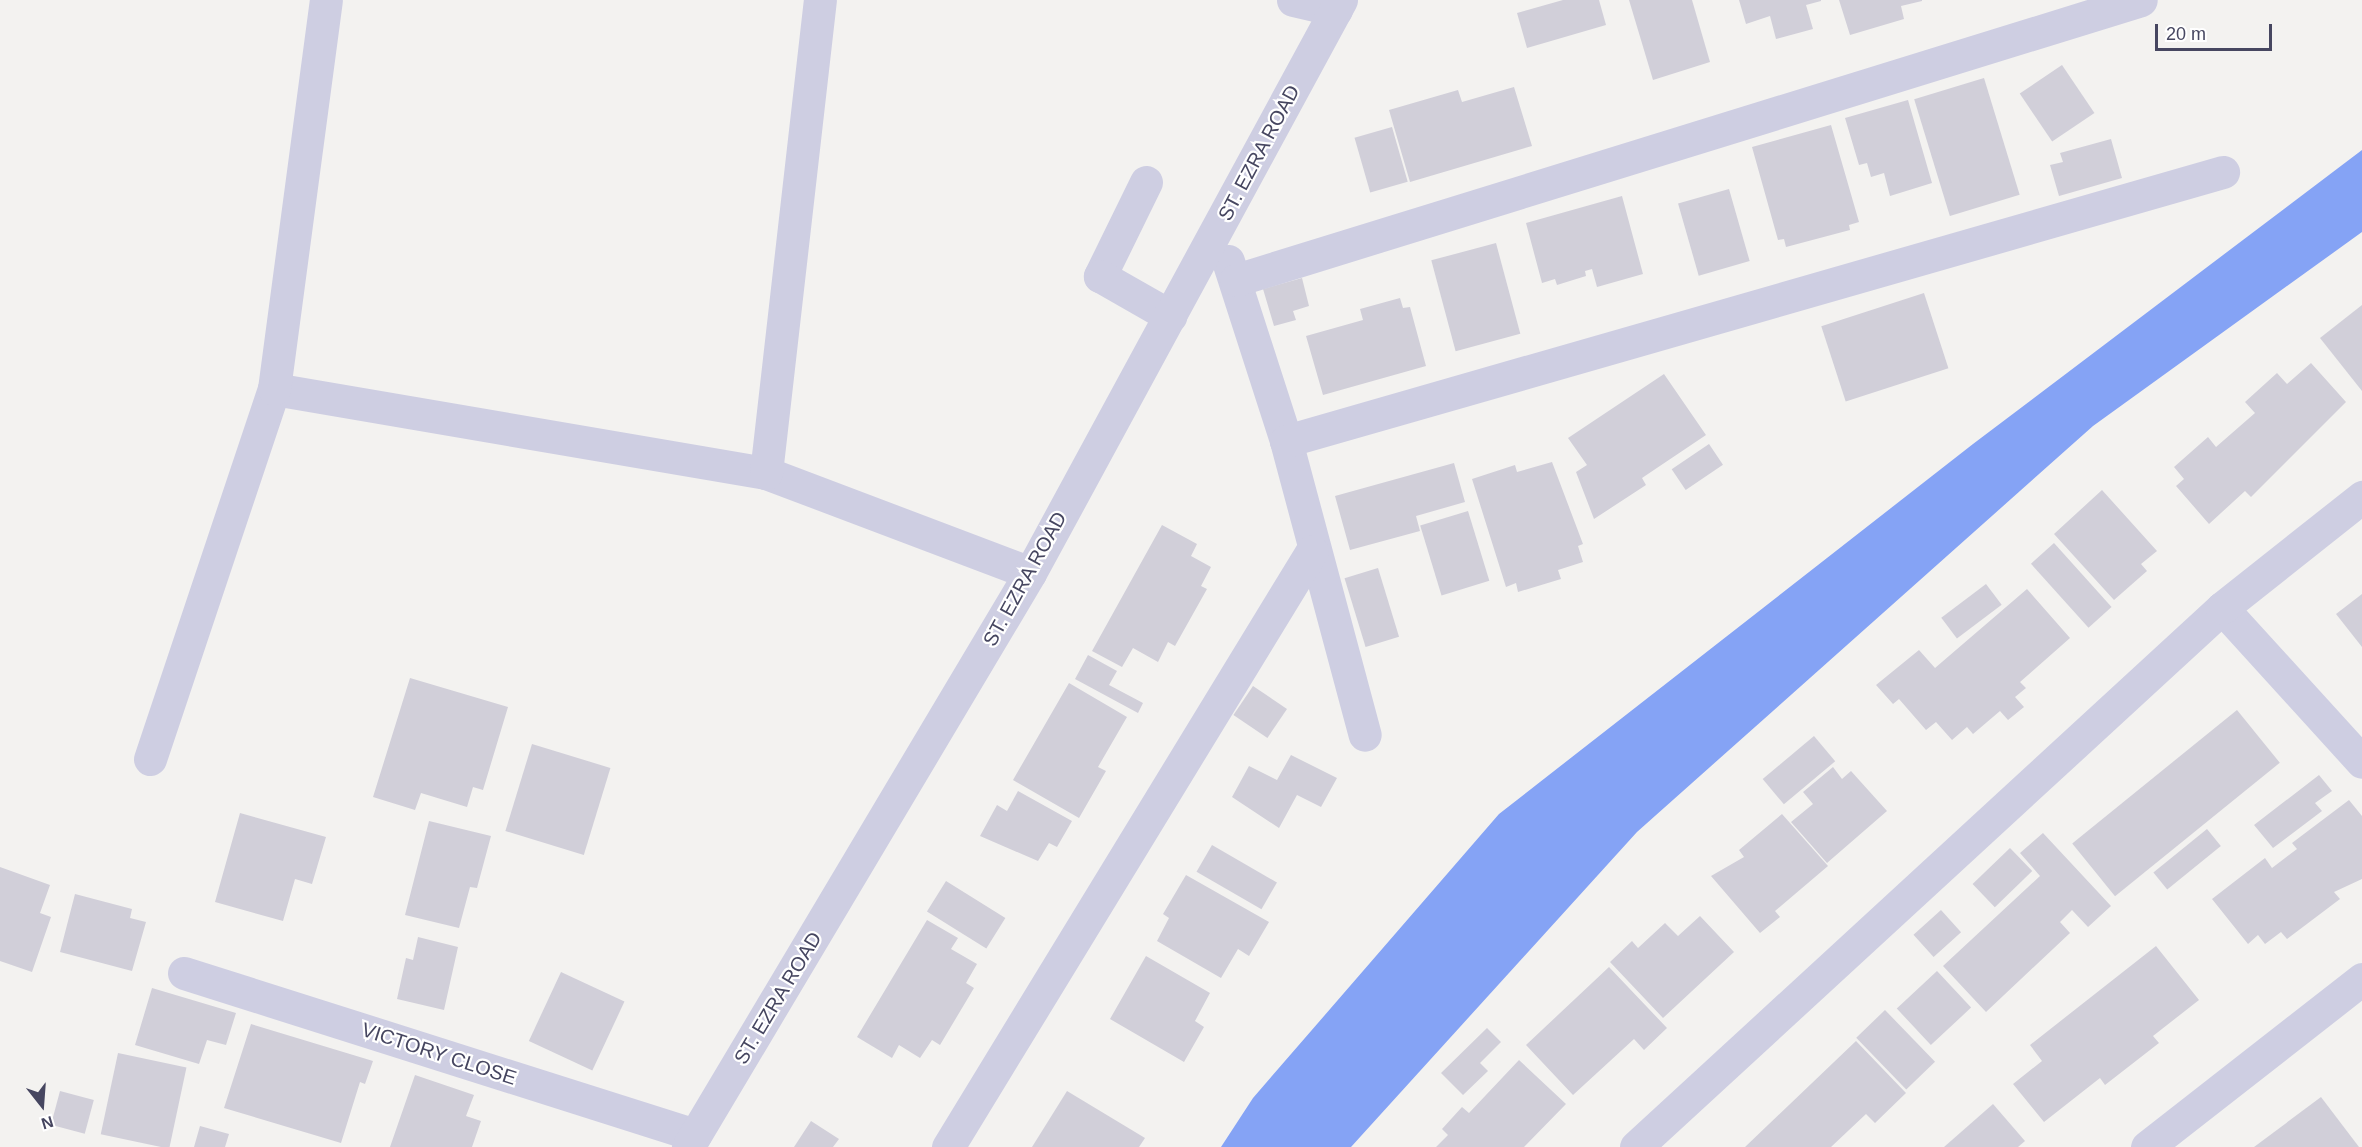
<!DOCTYPE html>
<style>
body{margin:0}
#map{position:relative;width:2362px;height:1147px;overflow:hidden;background:#f3f2f0;font-family:Helvetica,sans-serif}
div>[style]{position:absolute}
.water>*{inset:0;background:#85a3f5}
.building>*{inset:0;background:#d1cfd9;transform-origin:0 0}
.minor>*{height:33px;margin:-16.5px;padding:0 16.5px;transform-origin:16.5px;border-radius:16.5px;background:#cecee2}
span{translate:-50% -50%;white-space:nowrap;text-align:center;line-height:1.15;-webkit-text-stroke:4.5px #fff;paint-order:stroke}
.street-label{font-size:20px;color:#464660}
.north{position:absolute;left:12px;top:1075px;width:60px;height:60px;-webkit-text-stroke:4px #fff;paint-order:stroke;rotate:163deg;font-size:16px;font-weight:700;line-height:24px;text-align:center;color:#464660}
.north::after{content:'';display:block;margin:auto;width:21px;height:27px;background:#464660;clip-path:polygon(50% 0,100% 100%,50% 72%,0 100%)}
.scale{position:absolute;left:2155px;top:24px;width:117px;height:27px;box-sizing:border-box;border:3px solid #464660;border-top:0;padding-left:8px;font-size:18px;line-height:21px;white-space:nowrap;color:#464660;-webkit-text-stroke:4px #fff;paint-order:stroke}
</style>
<div id="map">
<div class="water">
<i style="clip-path:polygon(2362px 150px,2362px 232px,2093px 426px,1637px 832px,1351px 1147px,1221px 1147px,1253px 1098px,1499px 814px,1973px 444px)"></i>
</div>
<div class="building">
<i style="clip-path:polygon(1563px 0,1599px 0,1606px 25px,1527px 48px,1517px 13px)"></i>
<i style="clip-path:polygon(1629px 0,1692px 0,1710px 62px,1653px 80px)"></i>
<i style="clip-path:polygon(1739px 0,1821px 0,1821px 1px,1806px 5px,1813px 29px,1776px 39px,1770px 16px,1746px 24px)"></i>
<i style="clip-path:polygon(1839px 0,1922px 0,1922px 1px,1901px 6px,1904px 19px,1850px 35px)"></i>
<i style="left:2062px;top:65px;width:58px;height:51px;rotate:56deg"></i>
<i style="left:1984px;top:78px;width:122px;height:73px;rotate:73deg"></i>
<i style="clip-path:polygon(1514px 87px,1532px 146px,1410px 182px,1389px 110px,1458px 90px,1462px 102px)"></i>
<i style="clip-path:polygon(1908px 100px,1932px 183px,1890px 196px,1884px 173px,1871px 177px,1867px 163px,1859px 165px,1845px 118px)"></i>
<i style="clip-path:polygon(1831px 125px,1859px 222px,1849px 225px,1850px 230px,1786px 247px,1784px 239px,1778px 240px,1752px 147px)"></i>
<i style="left:1392px;top:127px;width:57px;height:39px;rotate:74deg"></i>
<i style="clip-path:polygon(2111px 139px,2122px 178px,2059px 196px,2050px 165px,2063px 162px,2060px 153px)"></i>
<i style="left:1729px;top:189px;width:75px;height:53px;rotate:74deg"></i>
<i style="clip-path:polygon(1622px 196px,1643px 274px,1597px 287px,1592px 269px,1585px 271px,1586px 276px,1557px 285px,1555px 279px,1542px 283px,1526px 223px)"></i>
<i style="left:1496px;top:243px;width:94px;height:67px;rotate:75deg"></i>
<i style="clip-path:polygon(1302px 278px,1309px 306px,1293px 311px,1296px 320px,1274px 326px,1263px 289px)"></i>
<i style="left:1924px;top:293px;width:79px;height:108px;rotate:72deg"></i>
<i style="clip-path:polygon(1400px 298px,1403px 308px,1410px 307px,1426px 366px,1323px 395px,1306px 336px,1363px 320px,1360px 309px)"></i>
<i style="clip-path:polygon(2362px 305px,2362px 391px,2320px 338px)"></i>
<i style="clip-path:polygon(2311px 363px,2346px 402px,2251px 497px,2245px 491px,2209px 524px,2176px 486px,2184px 479px,2174px 467px,2208px 437px,2216px 447px,2255px 413px,2245px 402px,2277px 373px,2287px 384px)"></i>
<i style="clip-path:polygon(1664px 374px,1706px 435px,1642px 478px,1646px 485px,1594px 519px,1576px 472px,1587px 465px,1568px 438px)"></i>
<i style="left:1709px;top:444px;width:25px;height:45px;rotate:56deg"></i>
<i style="clip-path:polygon(1552px 462px,1583px 544px,1578px 546px,1583px 562px,1558px 570px,1561px 579px,1518px 592px,1516px 583px,1506px 587px,1472px 479px,1515px 465px,1517px 472px)"></i>
<i style="clip-path:polygon(1454px 463px,1465px 502px,1416px 516px,1420px 531px,1350px 550px,1335px 496px)"></i>
<i style="clip-path:polygon(2102px 490px,2157px 551px,2141px 564px,2147px 571px,2114px 600px,2054px 534px)"></i>
<i style="left:1468px;top:511px;width:73px;height:50px;rotate:73deg"></i>
<i style="clip-path:polygon(1162px 525px,1197px 544px,1191px 556px,1211px 567px,1201px 586px,1207px 589px,1175px 646px,1168px 642px,1158px 662px,1133px 648px,1122px 667px,1092px 651px)"></i>
<i style="left:2054px;top:543px;width:86px;height:31px;rotate:48deg"></i>
<i style="left:1378px;top:568px;width:72px;height:35px;rotate:73deg"></i>
<i style="left:1986px;top:584px;width:26px;height:56px;rotate:53deg"></i>
<i style="clip-path:polygon(2027px 589px,2070px 638px,2020px 682px,2026px 688px,2015px 697px,2024px 707px,2008px 720px,2000px 711px,1973px 734px,1967px 727px,1952px 740px,1936px 722px,1926px 730px,1899px 699px,1893px 704px,1876px 685px,1919px 650px,1935px 668px)"></i>
<i style="clip-path:polygon(2362px 594px,2362px 647px,2336px 614px)"></i>
<i style="clip-path:polygon(1088px 655px,1117px 671px,1109px 685px,1143px 703px,1138px 713px,1075px 679px)"></i>
<i style="clip-path:polygon(410px 678px,508px 707px,483px 790px,473px 787px,467px 807px,421px 793px,415px 810px,373px 797px)"></i>
<i style="clip-path:polygon(1069px 683px,1127px 717px,1098px 767px,1106px 771px,1079px 818px,1013px 780px)"></i>
<i style="left:1253px;top:686px;width:41px;height:35px;rotate:34deg"></i>
<i style="left:2237px;top:710px;width:68px;height:212px;rotate:51deg"></i>
<i style="left:1814px;top:736px;width:33px;height:67px;rotate:50deg"></i>
<i style="left:532px;top:744px;width:82px;height:91px;rotate:17deg"></i>
<i style="clip-path:polygon(1291px 755px,1337px 778px,1321px 807px,1297px 795px,1279px 828px,1232px 797px,1249px 766px,1277px 780px)"></i>
<i style="clip-path:polygon(1833px 767px,1842px 779px,1851px 771px,1887px 811px,1827px 863px,1791px 822px,1813px 804px,1803px 792px)"></i>
<i style="clip-path:polygon(2319px 775px,2332px 791px,2315px 803px,2322px 811px,2273px 848px,2254px 825px)"></i>
<i style="clip-path:polygon(1018px 791px,1072px 821px,1057px 847px,1049px 843px,1038px 861px,980px 836px,997px 805px,1007px 811px)"></i>
<i style="clip-path:polygon(2349px 800px,2362px 816px,2362px 879px,2334px 892px,2340px 899px,2287px 939px,2281px 932px,2265px 944px,2258px 935px,2248px 944px,2212px 899px,2265px 858px,2272px 868px,2297px 849px,2292px 843px)"></i>
<i style="clip-path:polygon(240px 813px,326px 837px,312px 884px,295px 879px,283px 921px,215px 902px)"></i>
<i style="clip-path:polygon(1782px 814px,1828px 866px,1775px 911px,1780px 917px,1760px 933px,1711px 876px,1744px 857px,1739px 850px)"></i>
<i style="clip-path:polygon(429px 821px,491px 836px,477px 888px,470px 887px,459px 928px,405px 915px)"></i>
<i style="left:2207px;top:829px;width:22px;height:69px;rotate:51deg"></i>
<i style="clip-path:polygon(2043px 833px,2111px 906px,2088px 927px,2072px 910px,2060px 922px,2070px 933px,1986px 1012px,1943px 966px,2040px 876px,2020px 853px)"></i>
<i style="left:1212px;top:845px;width:75px;height:31px;rotate:30deg"></i>
<i style="left:2010px;top:848px;width:32px;height:52px;rotate:46deg"></i>
<i style="clip-path:polygon(0 867px,50px 885px,40px 913px,51px 917px,32px 972px,0 961px)"></i>
<i style="clip-path:polygon(1186px 875px,1269px 922px,1249px 956px,1238px 949px,1221px 978px,1157px 941px,1169px 918px,1163px 914px)"></i>
<i style="left:946px;top:881px;width:70px;height:36px;rotate:32deg"></i>
<i style="clip-path:polygon(75px 894px,132px 909px,130px 918px,146px 922px,132px 971px,60px 952px)"></i>
<i style="left:1941px;top:910px;width:30px;height:37px;rotate:48deg"></i>
<i style="clip-path:polygon(1700px 916px,1734px 952px,1663px 1018px,1610px 962px,1632px 941px,1638px 948px,1665px 923px,1678px 936px)"></i>
<i style="clip-path:polygon(927px 920px,958px 938px,951px 949px,977px 964px,966px 983px,974px 988px,940px 1045px,932px 1040px,920px 1058px,899px 1045px,892px 1058px,857px 1037px)"></i>
<i style="clip-path:polygon(418px 937px,458px 947px,444px 1010px,397px 999px,406px 958px,413px 960px)"></i>
<i style="clip-path:polygon(2156px 946px,2199px 1000px,2153px 1036px,2159px 1043px,2105px 1085px,2100px 1078px,2044px 1122px,2013px 1084px,2042px 1061px,2030px 1045px)"></i>
<i style="clip-path:polygon(1146px 956px,1210px 993px,1195px 1021px,1204px 1027px,1184px 1062px,1110px 1019px)"></i>
<i style="clip-path:polygon(1609px 967px,1667px 1028px,1644px 1050px,1634px 1039px,1573px 1095px,1526px 1045px)"></i>
<i style="left:1937px;top:971px;width:50px;height:55px;rotate:47deg"></i>
<i style="left:561px;top:972px;width:70px;height:76px;rotate:25deg"></i>
<i style="clip-path:polygon(152px 988px,236px 1013px,226px 1045px,207px 1040px,199px 1064px,135px 1045px)"></i>
<i style="left:1885px;top:1010px;width:72px;height:40px;rotate:46deg"></i>
<i style="clip-path:polygon(251px 1024px,373px 1061px,365px 1084px,360px 1082px,341px 1143px,224px 1108px)"></i>
<i style="clip-path:polygon(1487px 1028px,1501px 1042px,1480px 1063px,1488px 1071px,1463px 1095px,1441px 1073px)"></i>
<i style="clip-path:polygon(1856px 1041px,1906px 1093px,1875px 1123px,1866px 1114px,1831px 1147px,1745px 1147px)"></i>
<i style="left:118px;top:1053px;width:70px;height:83px;rotate:12deg"></i>
<i style="clip-path:polygon(1519px 1060px,1566px 1104px,1524px 1147px,1436px 1147px,1448px 1135px,1442px 1129px,1462px 1107px,1469px 1113px)"></i>
<i style="clip-path:polygon(415px 1075px,474px 1095px,466px 1116px,481px 1121px,472px 1147px,390px 1147px)"></i>
<i style="left:60px;top:1091px;width:35px;height:35px;rotate:15deg"></i>
<i style="clip-path:polygon(1067px 1091px,1145px 1138px,1139px 1147px,1032px 1147px)"></i>
<i style="clip-path:polygon(2321px 1097px,2359px 1147px,2254px 1147px)"></i>
<i style="clip-path:polygon(1993px 1104px,2025px 1141px,2018px 1147px,1944px 1147px)"></i>
<i style="clip-path:polygon(811px 1121px,839px 1139px,833px 1147px,794px 1147px)"></i>
<i style="clip-path:polygon(200px 1126px,229px 1134px,225px 1147px,194px 1147px)"></i>
</div>
<div class="minor">
<i style="left:1293px;top:0;width:44px;rotate:13.1deg"></i>
<i style="left:1146px;top:182px;width:105px;rotate:116.1deg"></i>
<i style="left:1100px;top:276px;width:81px;rotate:29.7deg"></i>
<i style="left:1228px;top:261px;width:189px;rotate:72.1deg"></i>
<i style="left:1286px;top:441px;width:304px;rotate:75deg"></i>
<i style="left:1236px;top:280px;width:947px;rotate:-17.19deg"></i>
<i style="left:274px;top:389px;width:499px;rotate:9.7deg"></i>
<i style="left:766px;top:473px;width:282px;rotate:20.7deg"></i>
<i style="left:1286px;top:441px;width:975px;rotate:-16.02deg"></i>
<i style="left:766px;top:473px;width:476px;rotate:-83.5deg"></i>
<i style="left:2222px;top:608px;width:208px;rotate:47.7deg"></i>
<i style="left:150px;top:759px;width:390px;rotate:-71.5deg"></i>
<i style="left:274px;top:389px;width:392px;rotate:-82.4deg"></i>
<i style="left:184px;top:973px;width:536px;rotate:17.59deg"></i>
<i style="left:688px;top:1147px;width:668px;rotate:-59.21deg"></i>
<i style="left:1030px;top:573px;width:652px;rotate:-61.51deg"></i>
<i style="left:948px;top:1147px;width:698px;rotate:-58.59deg"></i>
<i style="left:1636px;top:1147px;width:796px;rotate:-42.61deg"></i>
<i style="left:2222px;top:608px;width:179px;rotate:-38.4deg"></i>
<i style="left:2147px;top:1147px;width:273px;rotate:-38deg"></i>
</div>
<div class="street-label">
<span style="left:1259px;top:153px;rotate:-62deg">ST. EZRA ROAD</span>
<span style="left:1025px;top:579px;rotate:-61deg">ST. EZRA ROAD</span>
<span style="left:778px;top:998px;rotate:-59deg">ST. EZRA ROAD</span>
<span style="left:439px;top:1054px;rotate:18deg">VICTORY CLOSE</span>
</div>
<div class="north">N</div>
<div class="scale">20 m</div>
</div>
